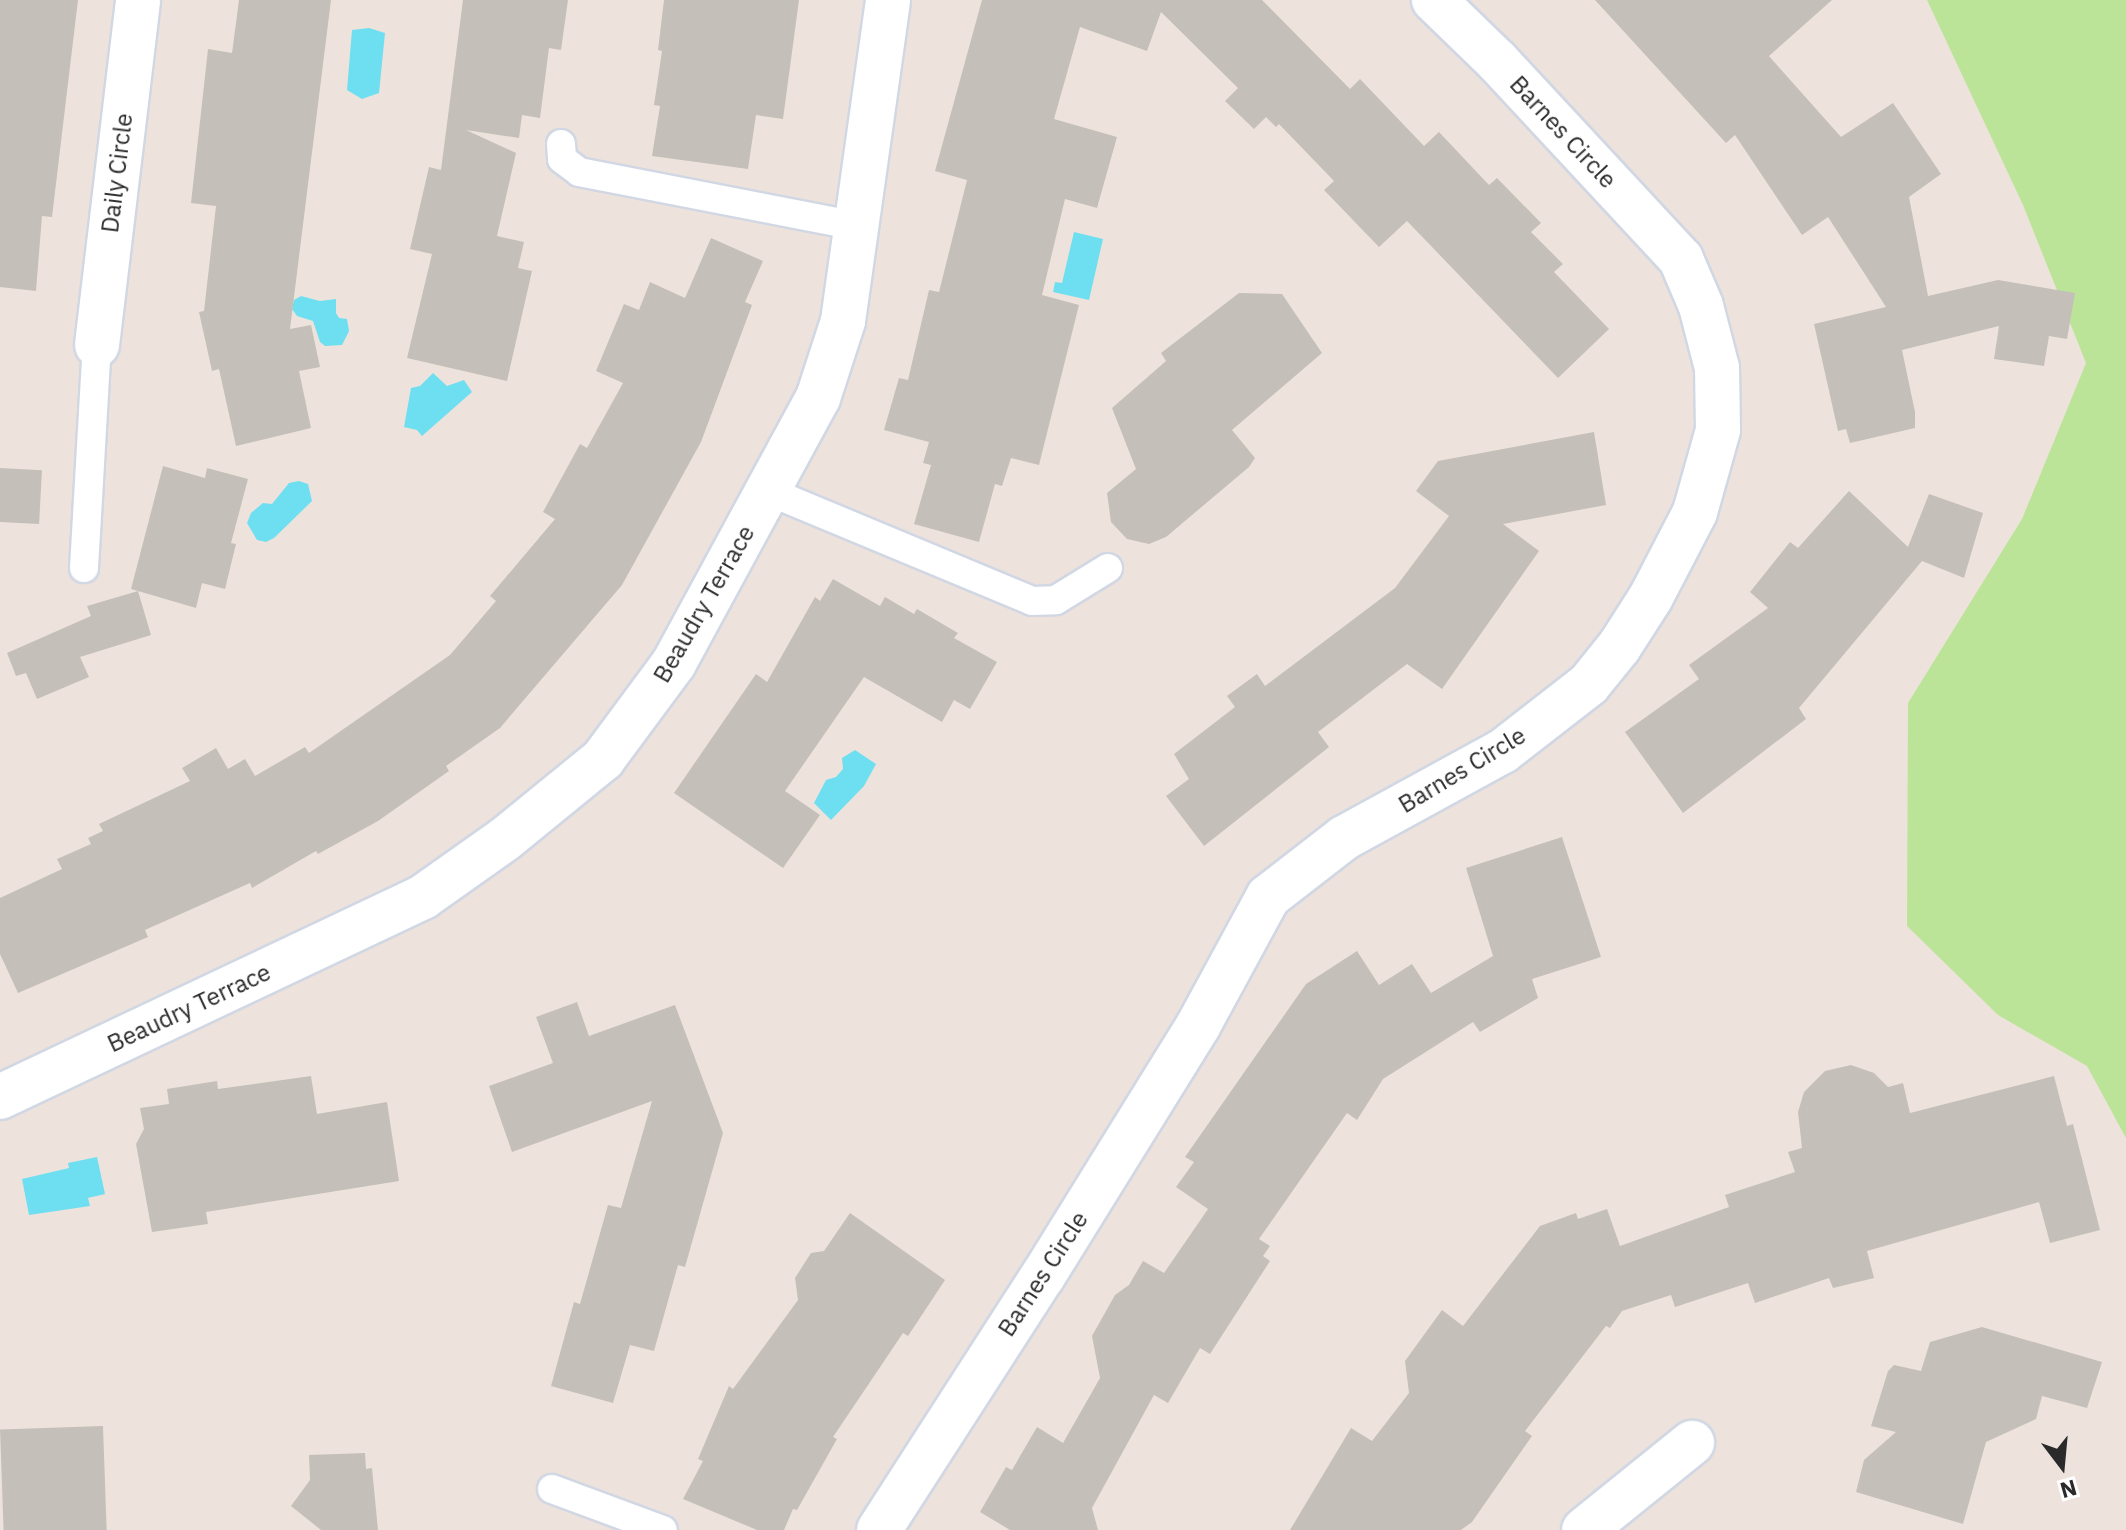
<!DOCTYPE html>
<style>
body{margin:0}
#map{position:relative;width:2126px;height:1530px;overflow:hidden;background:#ede3dc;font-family:"IBM Plex Sans",sans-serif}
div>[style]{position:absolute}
.green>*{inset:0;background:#bce498}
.water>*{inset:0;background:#6ddff0}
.building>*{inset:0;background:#c4bfb8;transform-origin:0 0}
.roads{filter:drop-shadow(2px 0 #d1d7e3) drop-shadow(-2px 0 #d1d7e3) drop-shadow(0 2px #d1d7e3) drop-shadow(0 -2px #d1d7e3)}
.lane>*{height:28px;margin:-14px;padding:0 14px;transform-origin:14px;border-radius:14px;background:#fff}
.street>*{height:44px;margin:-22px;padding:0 22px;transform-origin:22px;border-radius:22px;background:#fff}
span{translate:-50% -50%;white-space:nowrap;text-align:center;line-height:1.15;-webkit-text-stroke:8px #fff;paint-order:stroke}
.street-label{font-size:24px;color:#2a2a2a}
.north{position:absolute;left:2022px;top:1426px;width:80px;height:80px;-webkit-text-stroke:6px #fff;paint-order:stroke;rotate:164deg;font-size:22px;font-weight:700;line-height:32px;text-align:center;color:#2a2a2a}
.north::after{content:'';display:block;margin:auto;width:28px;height:36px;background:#2a2a2a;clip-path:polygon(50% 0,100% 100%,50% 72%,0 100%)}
</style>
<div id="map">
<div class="green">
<i style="clip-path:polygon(1927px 0,2126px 0,2126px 1138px,2087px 1066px,1998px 1015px,1907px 926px,1908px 703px,2022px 519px,2086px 363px,2023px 205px)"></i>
</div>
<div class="water">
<i style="clip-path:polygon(369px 28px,385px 33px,379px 93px,362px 99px,347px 90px,352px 30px)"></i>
<i style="clip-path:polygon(1074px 232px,1103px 239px,1089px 300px,1053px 292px,1055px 282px,1062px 283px)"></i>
<i style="clip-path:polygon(301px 296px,320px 301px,336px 299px,336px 313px,339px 318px,347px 319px,349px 331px,342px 345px,325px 346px,320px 342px,313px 321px,297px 316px,292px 309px,294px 300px)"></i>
<i style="clip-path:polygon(433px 373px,447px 386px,464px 380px,472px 392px,422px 436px,417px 430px,404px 427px,411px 388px,420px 386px)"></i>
<i style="clip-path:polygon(299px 481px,308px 484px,312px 501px,274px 538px,266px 542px,257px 540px,247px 523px,251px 513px,263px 503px,272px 504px,289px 483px)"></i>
<i style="clip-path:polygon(855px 750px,876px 764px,864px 786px,831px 820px,814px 803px,826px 780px,836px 777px,843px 769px,842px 758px)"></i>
<i style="clip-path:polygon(97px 1157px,105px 1194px,88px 1198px,90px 1206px,29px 1215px,22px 1179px,69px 1168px,68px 1163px)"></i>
</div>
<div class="building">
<i style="clip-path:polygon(0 0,78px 0,52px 217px,42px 216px,36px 291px,0 287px)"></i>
<i style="clip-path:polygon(239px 0,331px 0,290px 329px,311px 325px,320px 367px,299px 371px,311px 428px,236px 446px,219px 369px,212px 371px,199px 312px,204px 311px,216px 206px,191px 203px,208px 49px,232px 53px)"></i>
<i style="clip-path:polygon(463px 0,568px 0,561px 50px,549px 48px,540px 118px,522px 115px,519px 138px,466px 130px,516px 153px,497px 236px,524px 242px,518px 268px,532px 271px,507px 381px,407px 358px,432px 254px,410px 249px,429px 167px,441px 170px)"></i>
<i style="clip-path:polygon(664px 0,799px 0,783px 119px,756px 115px,748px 169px,652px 156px,660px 106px,654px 105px,662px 51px,658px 50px)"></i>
<i style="clip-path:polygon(982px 0,1262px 0,1350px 89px,1360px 79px,1424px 146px,1439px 132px,1489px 185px,1497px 178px,1541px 223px,1531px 232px,1563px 264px,1554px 272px,1609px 329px,1558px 378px,1407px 221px,1379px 247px,1324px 190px,1334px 181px,1279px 124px,1276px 127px,1266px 117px,1254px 129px,1225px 101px,1238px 88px,1161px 12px,1147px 51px,1080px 27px,1054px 119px,1117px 137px,1097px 208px,1065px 199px,1042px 295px,1079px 305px,1039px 465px,1011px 458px,1002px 486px,995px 484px,979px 542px,914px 524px,931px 465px,923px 463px,929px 442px,884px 430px,899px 378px,908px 380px,929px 290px,939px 292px,967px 180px,935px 171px)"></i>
<i style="clip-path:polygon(1595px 0,1832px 0,1769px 56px,1841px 137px,1893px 103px,1941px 174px,1909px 197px,1928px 296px,1998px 280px,2075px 293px,2067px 339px,2049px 336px,2044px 366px,1994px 359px,1999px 326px,1902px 350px,1915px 412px,1915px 428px,1850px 443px,1846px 429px,1838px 431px,1814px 324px,1886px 307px,1828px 217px,1802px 235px,1735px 135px,1726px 143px)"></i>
<i style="clip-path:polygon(711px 238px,763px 261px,745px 302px,752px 305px,701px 442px,622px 585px,500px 728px,446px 766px,449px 771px,378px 821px,318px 854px,316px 851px,252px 888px,250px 883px,145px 930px,148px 937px,18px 993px,0 954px,0 898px,62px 869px,57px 859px,91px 844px,88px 838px,103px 831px,99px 824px,190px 781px,182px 768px,216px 748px,228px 769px,245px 759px,255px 776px,305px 747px,309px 753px,450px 655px,496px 601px,490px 596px,555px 519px,543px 512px,580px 444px,587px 448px,623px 383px,596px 371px,624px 304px,639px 310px,650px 282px,685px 298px)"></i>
<i style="clip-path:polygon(1239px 293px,1282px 294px,1322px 353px,1232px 430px,1255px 458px,1249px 467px,1166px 537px,1149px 544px,1127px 539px,1111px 522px,1107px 493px,1136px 469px,1112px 408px,1166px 361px,1161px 353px)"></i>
<i style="clip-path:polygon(1594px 432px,1606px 505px,1503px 524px,1539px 551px,1442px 689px,1407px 664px,1318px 732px,1329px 747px,1204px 846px,1166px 796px,1189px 779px,1174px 754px,1235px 707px,1227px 696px,1257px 674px,1265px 686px,1395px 588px,1449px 516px,1416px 491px,1438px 461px)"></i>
<i style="clip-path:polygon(163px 466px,205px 478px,207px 468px,248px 479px,231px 543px,236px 544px,225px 589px,202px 583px,196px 608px,138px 591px,151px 635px,80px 657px,89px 677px,37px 699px,26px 673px,16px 676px,7px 653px,91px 616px,87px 606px,138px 591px,131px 589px)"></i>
<i style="left:0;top:468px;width:42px;height:54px;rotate:3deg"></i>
<i style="clip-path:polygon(1849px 491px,1908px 547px,1929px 494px,1983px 513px,1964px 578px,1922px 561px,1799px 708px,1806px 719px,1683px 813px,1625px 732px,1699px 679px,1689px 665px,1768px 608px,1750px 592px,1790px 542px,1798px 548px)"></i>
<i style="clip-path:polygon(833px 579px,880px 606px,885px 597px,914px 614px,917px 609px,958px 633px,954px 638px,997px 662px,970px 709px,954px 700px,942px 722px,864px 677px,785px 791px,820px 815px,783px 868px,674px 793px,756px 674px,767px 682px,815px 597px,820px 601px)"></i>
<i style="clip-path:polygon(1562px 837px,1601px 957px,1532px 979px,1538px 998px,1480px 1032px,1473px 1022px,1383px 1079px,1357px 1120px,1347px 1113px,1259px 1239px,1270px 1246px,1263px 1256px,1270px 1261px,1210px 1354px,1200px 1348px,1168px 1403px,1154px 1395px,1092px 1508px,1098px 1530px,1010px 1530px,980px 1512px,1006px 1467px,1012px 1470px,1037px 1427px,1063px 1443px,1100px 1378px,1092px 1336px,1115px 1295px,1129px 1285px,1143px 1261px,1164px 1273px,1208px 1209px,1176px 1187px,1194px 1162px,1185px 1157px,1306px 984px,1357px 951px,1379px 985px,1412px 964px,1431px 993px,1493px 956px,1466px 868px)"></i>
<i style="clip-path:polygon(577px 1002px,589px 1036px,675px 1005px,723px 1133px,685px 1267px,678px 1265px,654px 1351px,630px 1345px,613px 1403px,551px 1386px,574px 1302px,580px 1304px,608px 1205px,621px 1208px,652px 1101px,512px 1152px,489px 1086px,553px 1063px,536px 1017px)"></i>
<i style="clip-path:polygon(1851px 1065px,1874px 1073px,1888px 1087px,1903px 1083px,1910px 1113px,2054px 1076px,2067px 1126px,2073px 1124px,2100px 1230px,2050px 1243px,2039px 1202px,1867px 1251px,1874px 1278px,1833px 1288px,1829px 1278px,1755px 1303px,1748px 1283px,1675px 1307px,1671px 1295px,1622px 1311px,1610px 1328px,1606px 1326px,1525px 1431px,1532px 1436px,1472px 1522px,1461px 1530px,1290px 1530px,1351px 1428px,1372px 1441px,1409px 1393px,1405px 1361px,1442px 1310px,1463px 1326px,1540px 1226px,1576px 1213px,1578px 1219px,1607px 1209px,1620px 1246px,1729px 1207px,1725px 1195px,1795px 1172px,1788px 1152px,1802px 1148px,1798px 1112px,1804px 1092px,1825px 1071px)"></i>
<i style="clip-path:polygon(311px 1076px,317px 1114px,387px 1102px,399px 1181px,206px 1212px,208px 1224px,152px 1232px,136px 1144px,144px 1129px,140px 1108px,169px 1104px,167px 1089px,217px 1081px,218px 1089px)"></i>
<i style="clip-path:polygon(850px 1213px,945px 1280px,908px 1336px,903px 1333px,833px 1437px,837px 1439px,797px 1510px,793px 1509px,784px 1530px,757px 1530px,683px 1499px,703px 1461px,698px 1459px,729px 1386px,733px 1389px,798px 1300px,795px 1278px,811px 1253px,824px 1251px)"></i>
<i style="clip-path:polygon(1982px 1327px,2102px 1362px,2087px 1408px,2042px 1396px,2036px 1419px,1986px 1442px,1963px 1524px,1856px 1492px,1864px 1460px,1896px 1432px,1871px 1426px,1888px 1371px,1894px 1365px,1921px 1371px,1930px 1342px)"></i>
<i style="left:103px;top:1426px;width:104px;height:103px;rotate:88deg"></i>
<i style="clip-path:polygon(365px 1453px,366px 1469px,372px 1468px,378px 1530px,321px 1530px,291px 1506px,310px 1480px,309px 1455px)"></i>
</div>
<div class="roads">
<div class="lane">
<i style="left:561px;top:144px;width:15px;rotate:86deg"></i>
<i style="left:562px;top:159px;width:21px;rotate:37deg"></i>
<i style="left:579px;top:172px;width:282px;rotate:11deg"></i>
<i style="left:768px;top:491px;width:286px;rotate:22.6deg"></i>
<i style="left:1032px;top:601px;width:24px;rotate:-2deg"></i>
<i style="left:1056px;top:600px;width:61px;rotate:-31.6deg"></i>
<i style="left:84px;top:568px;width:223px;rotate:-86.7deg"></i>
<i style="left:552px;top:1489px;width:118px;rotate:20.3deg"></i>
</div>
<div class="street">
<i style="left:97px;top:345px;width:347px;rotate:-83.2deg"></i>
<i style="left:0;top:1097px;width:468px;rotate:-25.3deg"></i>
<i style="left:423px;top:897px;width:100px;rotate:-35.3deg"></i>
<i style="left:505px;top:839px;width:127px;rotate:-39.2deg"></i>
<i style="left:603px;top:759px;width:119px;rotate:-53.5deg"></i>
<i style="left:674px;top:663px;width:302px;rotate:-61.5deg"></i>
<i style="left:818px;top:398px;width:81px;rotate:-72deg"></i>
<i style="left:843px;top:321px;width:324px;rotate:-82deg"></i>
<i style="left:879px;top:1530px;width:302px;rotate:-57.2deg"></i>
<i style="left:1043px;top:1276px;width:294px;rotate:-58.2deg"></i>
<i style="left:1198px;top:1026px;width:147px;rotate:-61.5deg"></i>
<i style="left:1268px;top:897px;width:96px;rotate:-37.8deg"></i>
<i style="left:1344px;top:838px;width:181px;rotate:-28.7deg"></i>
<i style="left:1503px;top:751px;width:109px;rotate:-37.9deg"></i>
<i style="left:1589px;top:684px;width:48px;rotate:-51deg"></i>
<i style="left:1619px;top:647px;width:59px;rotate:-57.4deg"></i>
<i style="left:1651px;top:597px;width:96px;rotate:-62.6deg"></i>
<i style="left:1695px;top:512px;width:85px;rotate:-74.3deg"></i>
<i style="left:1718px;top:430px;width:62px;rotate:-90.9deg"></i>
<i style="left:1717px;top:368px;width:64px;rotate:-104.5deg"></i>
<i style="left:1701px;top:306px;width:51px;rotate:-113.1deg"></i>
<i style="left:1681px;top:259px;width:270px;rotate:-132.9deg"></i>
<i style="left:1497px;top:61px;width:88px;rotate:-135.9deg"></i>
<i style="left:1584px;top:1530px;width:139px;rotate:-38.9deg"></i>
</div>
</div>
<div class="street-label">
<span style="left:1563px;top:132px;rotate:47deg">Barnes Circle</span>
<span style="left:117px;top:173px;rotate:-83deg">Daily Circle</span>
<span style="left:704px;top:604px;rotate:-60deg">Beaudry Terrace</span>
<span style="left:1462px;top:770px;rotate:-31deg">Barnes Circle</span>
<span style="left:189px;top:1008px;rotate:-25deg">Beaudry Terrace</span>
<span style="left:1043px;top:1274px;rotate:-57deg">Barnes Circle</span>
</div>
<div class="north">N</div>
</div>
